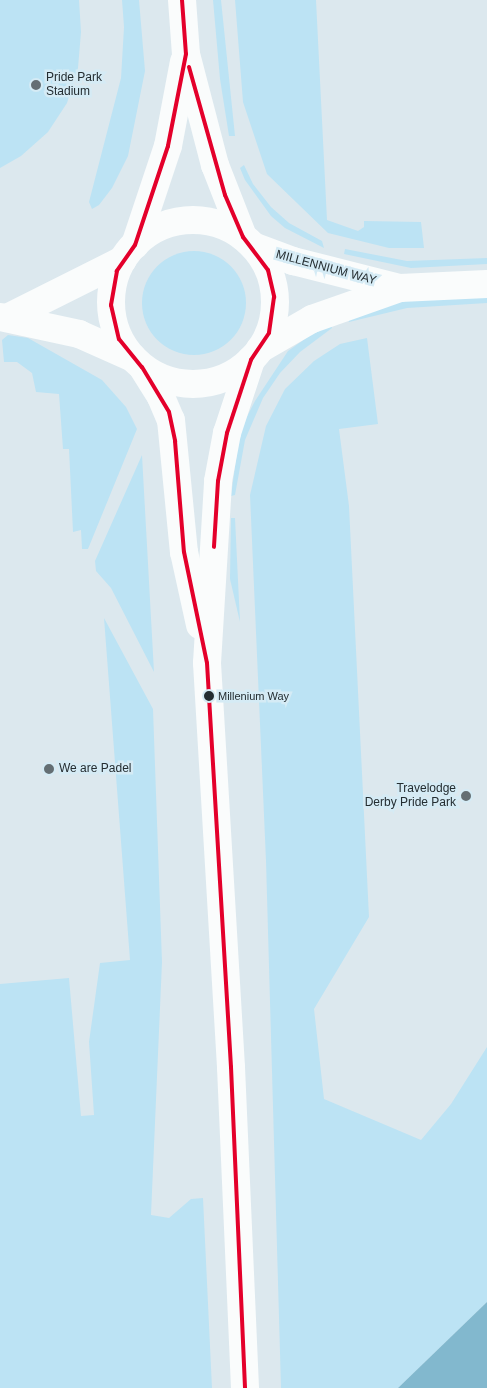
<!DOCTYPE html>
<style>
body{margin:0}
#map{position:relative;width:487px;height:1388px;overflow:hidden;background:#dce8ee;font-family:Helvetica,sans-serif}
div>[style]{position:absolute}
.green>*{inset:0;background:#bce3f4}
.round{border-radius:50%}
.water>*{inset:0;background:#82b8ce}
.minor>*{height:28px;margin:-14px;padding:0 14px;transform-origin:14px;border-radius:14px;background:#fafcfc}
.minor>.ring{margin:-14px;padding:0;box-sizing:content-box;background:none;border:28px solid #fafcfc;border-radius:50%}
.bus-1>*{height:4px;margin:-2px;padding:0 2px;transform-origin:2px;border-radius:2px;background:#e4002b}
.dots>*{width:14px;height:14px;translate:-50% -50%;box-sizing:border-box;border:2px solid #d5ebf5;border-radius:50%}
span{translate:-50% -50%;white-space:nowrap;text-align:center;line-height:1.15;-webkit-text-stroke:5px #d5ebf5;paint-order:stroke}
.bus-label{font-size:11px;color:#242d31}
.left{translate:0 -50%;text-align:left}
.poi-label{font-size:12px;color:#242d31}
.right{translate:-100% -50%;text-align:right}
.street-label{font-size:12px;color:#242d31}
</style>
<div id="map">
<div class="green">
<i style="clip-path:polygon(0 0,79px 0,81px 32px,78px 68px,67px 103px,48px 132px,21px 156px,0 168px)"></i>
<i style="clip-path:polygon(122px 0,139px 0,145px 71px,128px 156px,112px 188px,99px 205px,92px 209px,89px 202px,121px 78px,124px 27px)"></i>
<i style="clip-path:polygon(213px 0,221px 0,235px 136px,229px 136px,220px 79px)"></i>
<i style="clip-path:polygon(235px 0,316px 0,327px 220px,358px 231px,364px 227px,364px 221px,421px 222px,424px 248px,389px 248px,328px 233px,267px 174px,243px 102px)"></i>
<i style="clip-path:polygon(244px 165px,253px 184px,271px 207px,289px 223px,322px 241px,324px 248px,285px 228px,271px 216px,245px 180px,240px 168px)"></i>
<i style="clip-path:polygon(345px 249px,407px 261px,487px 258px,487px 264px,411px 268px,344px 254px)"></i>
<i class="round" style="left:142px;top:251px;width:104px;height:104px"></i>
<i style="clip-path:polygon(487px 294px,487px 303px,407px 308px,349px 322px,348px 316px,396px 301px)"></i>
<i style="clip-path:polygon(330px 321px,332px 328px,300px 352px,280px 373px,263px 398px,245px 440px,235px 495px,231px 496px,240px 430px,255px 401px,288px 351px)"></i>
<i style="clip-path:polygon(8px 335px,28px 338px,102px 380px,126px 407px,137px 429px,88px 549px,82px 549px,81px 530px,73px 532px,69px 449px,63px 449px,59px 394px,36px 392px,32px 373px,17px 362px,4px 362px,2px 340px)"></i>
<i style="clip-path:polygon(367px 338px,378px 424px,339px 429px,349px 506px,369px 917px,314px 1009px,324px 1099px,421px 1140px,451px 1104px,487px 1047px,487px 1302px,398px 1388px,281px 1388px,266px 861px,250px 495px,266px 426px,285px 389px,314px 361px,340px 344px)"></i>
<i style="clip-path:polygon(142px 455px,154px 672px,111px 588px,96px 571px,95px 561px)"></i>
<i style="clip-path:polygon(231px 518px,235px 518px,240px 622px,230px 579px)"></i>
<i style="clip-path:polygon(104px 618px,153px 709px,162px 962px,151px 1215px,169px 1218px,191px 1199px,203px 1198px,212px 1388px,0 1388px,0 984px,69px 978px,81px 1116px,94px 1115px,89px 1042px,100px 963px,130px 960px)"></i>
</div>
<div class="water">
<i style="clip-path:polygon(487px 1302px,487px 1388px,398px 1388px)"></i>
</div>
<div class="minor">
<i style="left:182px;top:0;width:54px;rotate:85.8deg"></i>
<i style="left:186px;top:54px;width:115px;rotate:75.4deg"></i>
<i style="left:215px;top:165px;width:77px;rotate:68.7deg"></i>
<i class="ring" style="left:111px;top:220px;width:136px;height:136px"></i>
<i style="left:135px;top:245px;width:104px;rotate:-71.6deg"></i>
<i style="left:168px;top:146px;width:86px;rotate:-79.3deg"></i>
<i style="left:253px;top:246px;width:43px;rotate:20.6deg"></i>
<i style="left:293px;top:261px;width:110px;rotate:14.2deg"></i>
<i style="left:400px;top:288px;width:87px;rotate:-2.6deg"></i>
<i style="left:0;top:317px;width:81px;rotate:12.1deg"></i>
<i style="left:79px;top:334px;width:59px;rotate:24deg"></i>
<i style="left:9px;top:317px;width:127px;rotate:-26.6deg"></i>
<i style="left:260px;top:349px;width:60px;rotate:-30deg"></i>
<i style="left:312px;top:319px;width:93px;rotate:-19.4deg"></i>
<i style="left:143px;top:368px;width:34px;rotate:58deg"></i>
<i style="left:161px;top:397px;width:25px;rotate:67deg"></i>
<i style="left:171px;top:420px;width:133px;rotate:84.4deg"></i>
<i style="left:184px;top:552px;width:75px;rotate:77.6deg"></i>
<i style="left:245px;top:1388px;width:321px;rotate:-92.5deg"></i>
<i style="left:231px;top:1067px;width:405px;rotate:-93.4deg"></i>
<i style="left:207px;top:663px;width:182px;rotate:-86.5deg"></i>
<i style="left:218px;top:481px;width:49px;rotate:-79.4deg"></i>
<i style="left:227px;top:433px;width:77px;rotate:-71.8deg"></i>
</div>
<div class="bus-1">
<i style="left:182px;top:0;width:54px;rotate:85.8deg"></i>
<i style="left:186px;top:54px;width:94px;rotate:101.1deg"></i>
<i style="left:168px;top:146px;width:104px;rotate:108.4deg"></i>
<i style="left:135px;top:245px;width:32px;rotate:125deg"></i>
<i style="left:117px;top:271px;width:35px;rotate:100deg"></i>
<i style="left:111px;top:305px;width:35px;rotate:77deg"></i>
<i style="left:119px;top:339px;width:36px;rotate:51deg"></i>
<i style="left:142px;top:367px;width:52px;rotate:59deg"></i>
<i style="left:169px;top:412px;width:30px;rotate:78deg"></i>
<i style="left:175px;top:441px;width:111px;rotate:85.4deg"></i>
<i style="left:184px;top:552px;width:113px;rotate:78.3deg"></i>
<i style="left:207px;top:663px;width:405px;rotate:86.6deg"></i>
<i style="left:231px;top:1067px;width:321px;rotate:87.5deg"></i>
<i style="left:189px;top:67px;width:133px;rotate:74.3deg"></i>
<i style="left:225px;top:195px;width:46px;rotate:66.8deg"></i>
<i style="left:243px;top:237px;width:41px;rotate:52.9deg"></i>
<i style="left:268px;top:270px;width:28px;rotate:77deg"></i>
<i style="left:274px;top:297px;width:36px;rotate:98deg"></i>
<i style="left:269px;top:333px;width:32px;rotate:124deg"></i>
<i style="left:251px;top:360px;width:77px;rotate:108.2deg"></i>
<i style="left:227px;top:433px;width:49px;rotate:100.6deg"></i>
<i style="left:218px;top:481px;width:66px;rotate:93.5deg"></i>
</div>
<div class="dots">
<i style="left:36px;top:85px;background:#646e73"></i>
<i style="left:209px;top:696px;background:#242d31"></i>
<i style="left:49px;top:769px;background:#646e73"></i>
<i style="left:466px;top:796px;background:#646e73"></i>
</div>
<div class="bus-label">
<span class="left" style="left:218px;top:696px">Millenium Way</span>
</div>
<div class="poi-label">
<span class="left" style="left:46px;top:85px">Pride Park<br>Stadium</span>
<span class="left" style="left:59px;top:769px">We are Padel</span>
<span class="right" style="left:456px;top:796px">Travelodge<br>Derby Pride Park</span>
</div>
<div class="street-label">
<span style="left:326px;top:268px;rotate:15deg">MILLENNIUM WAY</span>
</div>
</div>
